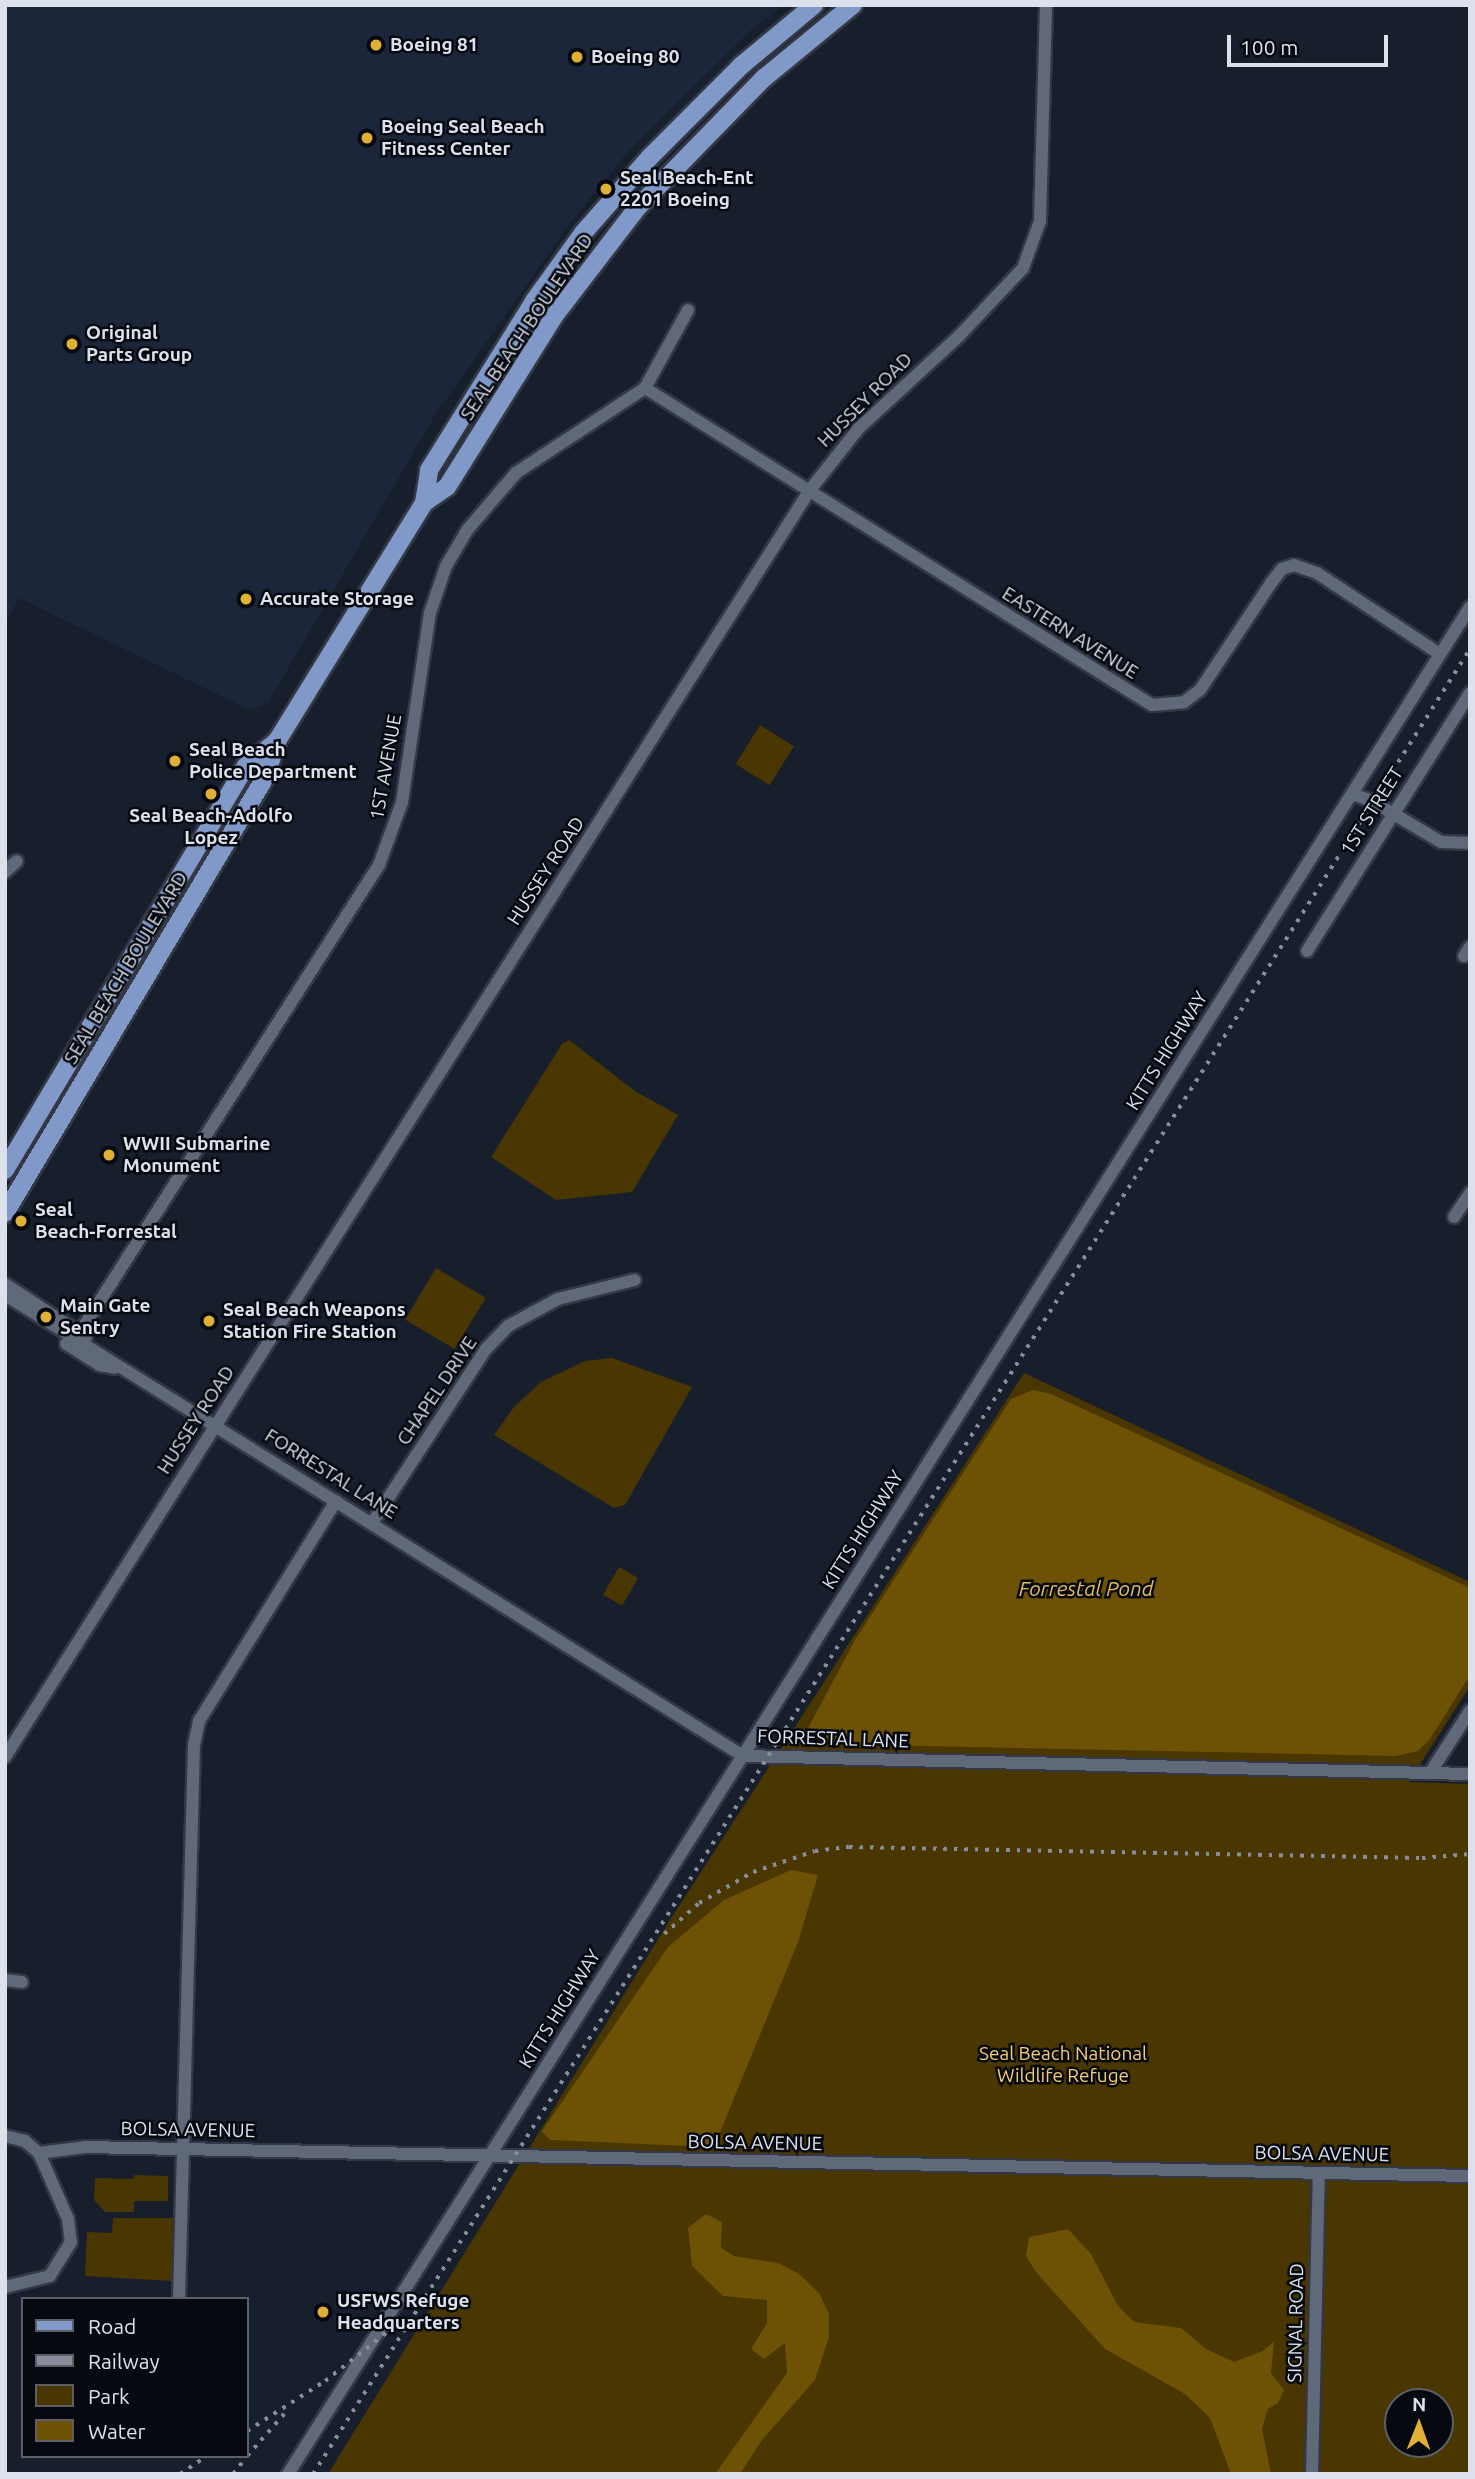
<!DOCTYPE html>
<style>
body{margin:0}
#map{position:relative;width:1475px;height:2479px;overflow:hidden;background:#171f2d;font-family:Ubuntu,sans-serif}
div>[style]{position:absolute}
.built>*{inset:0;background:#1c263a}
.green>*{inset:0;background:#493600;transform-origin:0 0}
.water>*{inset:0;background:#6d5206}
.roads{filter:drop-shadow(2px 0 #343844) drop-shadow(-2px 0 #343844) drop-shadow(0 2px #343844) drop-shadow(0 -2px #343844)}
.minor>*{height:12px;margin:-6px;padding:0 6px;transform-origin:6px;border-radius:6px;background:#5f697a}
.primary>*{height:18px;margin:-9px;padding:0 9px;transform-origin:9px;border-radius:9px;background:#8099c9}
.rail>*{height:3.5px;margin-top:-1.75px;transform-origin:0;background:repeating-linear-gradient(90deg,#888e9b 0 3.5px,transparent 0 10.5px)}
.dots>*{width:19px;height:19px;translate:-50% -50%;box-sizing:border-box;border:4px solid #06090f;border-radius:50%}
span{translate:-50% -50%;white-space:nowrap;text-align:center;line-height:1.15;-webkit-text-stroke:5px #06090f;paint-order:stroke}
.poi-label{font-size:19px;color:#dce1ec;font-weight:700}
.left{translate:0 -50%;text-align:left}
.street-label{font-size:19px;color:#dce1ec}
.park-label{font-size:19px;color:#f6cd70}
.water-label{font-size:21px;color:#e5bc5f;font-style:italic}
.frame{position:absolute;inset:0;border:7px solid #dce1ec;pointer-events:none}
.legend{position:absolute;left:21px;top:2297px;width:228px;height:161px;box-sizing:border-box;background:#06090f;border:2px solid #5c5f67;margin:0;padding:9px 12px;list-style:none;font-size:21px;color:#dce1ec}
.legend li{display:flex;align-items:center;gap:14px;height:35px}
.legend b{width:35px;border:2px solid #5c5f67}
.north{position:absolute;left:1384px;top:2388px;width:70px;height:70px;box-sizing:border-box;background:#06090f;border:2px solid #5c5f67;border-radius:50%;rotate:1deg;font-size:19px;font-weight:700;line-height:28px;text-align:center;color:#dce1ec}
.north::after{content:'';display:block;margin:auto;width:24px;height:32px;background:#e0b034;clip-path:polygon(50% 0,100% 100%,50% 72%,0 100%)}
.scale{position:absolute;left:1227px;top:35px;width:161px;height:32px;box-sizing:border-box;border:4px solid #dce1ec;border-top:0;padding-left:9px;font-size:21px;line-height:24px;white-space:nowrap;color:#dce1ec;-webkit-text-stroke:5px #06090f;paint-order:stroke}
</style>
<div id="map">
<div class="built">
<i style="clip-path:polygon(5px 5px,783px 5px,753px 28px,625px 155px,568px 226px,435px 415px,268px 703px,250px 710px,19px 598px,5px 624px)"></i>
</div>
<div class="green">
<i style="left:760px;top:725px;width:40px;height:46px;rotate:32deg"></i>
<i style="clip-path:polygon(569px 1040px,635px 1091px,678px 1115px,632px 1192px,556px 1200px,491px 1157px,562px 1044px)"></i>
<i style="left:436px;top:1268px;width:58px;height:60px;rotate:31deg"></i>
<i style="clip-path:polygon(612px 1358px,692px 1387px,625px 1505px,614px 1508px,494px 1435px,514px 1407px,541px 1382px,585px 1361px)"></i>
<i style="clip-path:polygon(evenodd,1024px 1373px,1470px 1582px,1470px 1686px,1409px 1782px,1470px 1784px,1470px 2474px,328px 2474px,670px 1920px,1024px 1373px,1398px 2402px,1440px 2402px,1440px 2444px,1398px 2444px,1398px 2402px)"></i>
<i style="left:619px;top:1567px;width:22px;height:32px;rotate:30deg"></i>
<i style="clip-path:polygon(134px 2175px,168px 2176px,168px 2201px,134px 2201px,134px 2212px,105px 2212px,94px 2200px,95px 2178px,133px 2179px)"></i>
<i style="clip-path:polygon(113px 2218px,173px 2218px,172px 2281px,85px 2276px,87px 2232px,112px 2233px)"></i>
</div>
<div class="water">
<i style="clip-path:polygon(1033px 1390px,1051px 1394px,1470px 1588px,1470px 1675px,1430px 1739px,1418px 1751px,1396px 1756px,832px 1744px,817px 1740px,807px 1730px,855px 1640px,1011px 1399px)"></i>
<i style="clip-path:polygon(791px 1870px,818px 1875px,798px 1942px,714px 2147px,550px 2140px,542px 2131px,668px 1947px,724px 1900px)"></i>
<i style="clip-path:polygon(706px 2214px,722px 2222px,721px 2248px,734px 2256px,778px 2263px,799px 2274px,819px 2293px,829px 2314px,829px 2337px,815px 2380px,762px 2440px,740px 2474px,715px 2474px,787px 2373px,785px 2343px,764px 2359px,751px 2349px,767px 2323px,767px 2300px,723px 2296px,692px 2266px,688px 2228px)"></i>
<i style="clip-path:polygon(1068px 2229px,1091px 2254px,1118px 2306px,1134px 2322px,1181px 2328px,1206px 2349px,1234px 2362px,1263px 2351px,1274px 2341px,1271px 2373px,1284px 2390px,1278px 2403px,1268px 2409px,1262px 2429px,1271px 2474px,1231px 2474px,1210px 2418px,1185px 2394px,1105px 2349px,1036px 2272px,1026px 2256px,1029px 2237px)"></i>
</div>
<div class="roads">
<div class="minor">
<i style="left:645px;top:388px;width:598px;rotate:32.02deg"></i>
<i style="left:1152px;top:705px;width:32px;rotate:-5deg"></i>
<i style="left:1184px;top:702px;width:20px;rotate:-37deg"></i>
<i style="left:1200px;top:690px;width:128px;rotate:-56.4deg"></i>
<i style="left:1271px;top:583px;width:18px;rotate:-52deg"></i>
<i style="left:1282px;top:569px;width:13px;rotate:-18deg"></i>
<i style="left:1294px;top:565px;width:24px;rotate:19deg"></i>
<i style="left:1317px;top:573px;width:147px;rotate:33.4deg"></i>
<i style="left:1352px;top:794px;width:21px;rotate:19deg"></i>
<i style="left:1372px;top:801px;width:80px;rotate:30.7deg"></i>
<i style="left:1441px;top:842px;width:29px;rotate:2deg"></i>
<i style="left:5px;top:872px;width:16px;rotate:-43deg"></i>
<i style="left:1307px;top:951px;width:305px;rotate:-57.7deg"></i>
<i style="left:1464px;top:956px;width:11px;rotate:-56deg"></i>
<i style="left:1454px;top:1217px;width:29px;rotate:-56deg"></i>
<i style="left:5px;top:1284px;width:97px;rotate:33.2deg"></i>
<i style="left:5px;top:1295px;width:870px;rotate:31.99deg"></i>
<i style="left:743px;top:1756px;width:727px;rotate:1.42deg"></i>
<i style="left:80px;top:1332px;width:555px;rotate:-57.37deg"></i>
<i style="left:379px;top:865px;width:67px;rotate:-69.9deg"></i>
<i style="left:402px;top:802px;width:191px;rotate:-81.6deg"></i>
<i style="left:430px;top:613px;width:50px;rotate:-71.2deg"></i>
<i style="left:446px;top:566px;width:43px;rotate:-59.3deg"></i>
<i style="left:468px;top:529px;width:74px;rotate:-49.4deg"></i>
<i style="left:516px;top:473px;width:154px;rotate:-33.4deg"></i>
<i style="left:645px;top:388px;width:89px;rotate:-61.1deg"></i>
<i style="left:66px;top:1344px;width:40px;rotate:32deg"></i>
<i style="left:100px;top:1365px;width:15px;rotate:11deg"></i>
<i style="left:372px;top:1523px;width:208px;rotate:-56.8deg"></i>
<i style="left:486px;top:1349px;width:32px;rotate:-46deg"></i>
<i style="left:508px;top:1326px;width:57px;rotate:-28.4deg"></i>
<i style="left:558px;top:1299px;width:79px;rotate:-13.9deg"></i>
<i style="left:5px;top:1757px;width:1501px;rotate:-57.57deg"></i>
<i style="left:810px;top:490px;width:79px;rotate:-51.7deg"></i>
<i style="left:859px;top:428px;width:136px;rotate:-42.6deg"></i>
<i style="left:959px;top:336px;width:93px;rotate:-46.7deg"></i>
<i style="left:1023px;top:268px;width:50px;rotate:-70.1deg"></i>
<i style="left:1040px;top:221px;width:216px;rotate:-88.4deg"></i>
<i style="left:1430px;top:1773px;width:74px;rotate:-57.2deg"></i>
<i style="left:5px;top:1980px;width:17px;rotate:7deg"></i>
<i style="left:5px;top:2136px;width:21px;rotate:14deg"></i>
<i style="left:25px;top:2141px;width:18px;rotate:41deg"></i>
<i style="left:39px;top:2153px;width:72px;rotate:66.3deg"></i>
<i style="left:68px;top:2219px;width:23px;rotate:83deg"></i>
<i style="left:71px;top:2242px;width:40px;rotate:122deg"></i>
<i style="left:50px;top:2276px;width:46px;rotate:166.3deg"></i>
<i style="left:39px;top:2153px;width:46px;rotate:-7.4deg"></i>
<i style="left:85px;top:2147px;width:1385px;rotate:1.2deg"></i>
<i style="left:179px;top:2299px;width:554px;rotate:-88.45deg"></i>
<i style="left:194px;top:1745px;width:25px;rotate:-78deg"></i>
<i style="left:199px;top:1721px;width:259px;rotate:-58.1deg"></i>
<i style="left:288px;top:2474px;width:2210px;rotate:-57.66deg"></i>
<i style="left:1312px;top:2474px;width:301px;rotate:-88.7deg"></i>
</div>
<div class="primary">
<i style="left:424px;top:503px;width:28px;rotate:-35deg"></i>
<i style="left:447px;top:487px;width:203px;rotate:-57.9deg"></i>
<i style="left:555px;top:315px;width:135px;rotate:-52.5deg"></i>
<i style="left:637px;top:208px;width:182px;rotate:-45.7deg"></i>
<i style="left:764px;top:78px;width:115px;rotate:-39.4deg"></i>
<i style="left:5px;top:1170px;width:470px;rotate:-59.2deg"></i>
<i style="left:246px;top:766px;width:40px;rotate:-39deg"></i>
<i style="left:5px;top:1213px;width:509px;rotate:-59.15deg"></i>
<i style="left:266px;top:776px;width:37px;rotate:-73deg"></i>
<i style="left:277px;top:741px;width:280px;rotate:-58.3deg"></i>
<i style="left:424px;top:503px;width:33px;rotate:-81deg"></i>
<i style="left:429px;top:470px;width:199px;rotate:-58.1deg"></i>
<i style="left:534px;top:301px;width:85px;rotate:-54.1deg"></i>
<i style="left:584px;top:232px;width:100px;rotate:-48.7deg"></i>
<i style="left:650px;top:157px;width:130px;rotate:-45deg"></i>
<i style="left:742px;top:65px;width:94px;rotate:-39.8deg"></i>
</div>
</div>
<div class="rail">
<i style="left:664px;top:1934px;width:47px;rotate:-41.5deg"></i>
<i style="left:699px;top:1903px;width:62px;rotate:-29.9deg"></i>
<i style="left:753px;top:1872px;width:65px;rotate:-18.7deg"></i>
<i style="left:815px;top:1851px;width:34px;rotate:-7deg"></i>
<i style="left:849px;top:1847px;width:573px;rotate:1.1deg"></i>
<i style="left:1422px;top:1858px;width:48px;rotate:-4.8deg"></i>
<i style="left:247px;top:2431px;width:93px;rotate:-32.7deg"></i>
<i style="left:325px;top:2381px;width:103px;rotate:-38.3deg"></i>
<i style="left:247px;top:2456px;width:56px;rotate:-48.6deg"></i>
<i style="left:180px;top:2474px;width:32px;rotate:-34deg"></i>
<i style="left:233px;top:2474px;width:23px;rotate:-52deg"></i>
<i style="left:313px;top:2474px;width:2161px;rotate:-57.63deg"></i>
</div>
<div class="dots">
<i style="left:376px;top:45px;background:#e0b034"></i>
<i style="left:577px;top:57px;background:#e0b034"></i>
<i style="left:367px;top:138px;background:#e0b034"></i>
<i style="left:606px;top:189px;background:#e0b034"></i>
<i style="left:72px;top:344px;background:#e0b034"></i>
<i style="left:246px;top:599px;background:#e0b034"></i>
<i style="left:175px;top:761px;background:#e0b034"></i>
<i style="left:211px;top:794px;background:#e0b034"></i>
<i style="left:109px;top:1155px;background:#e0b034"></i>
<i style="left:21px;top:1221px;background:#e0b034"></i>
<i style="left:46px;top:1317px;background:#e0b034"></i>
<i style="left:209px;top:1321px;background:#e0b034"></i>
<i style="left:323px;top:2312px;background:#e0b034"></i>
</div>
<div class="poi-label">
<span class="left" style="left:390px;top:45px">Boeing 81</span>
<span class="left" style="left:591px;top:57px">Boeing 80</span>
<span class="left" style="left:381px;top:138px">Boeing Seal Beach<br>Fitness Center</span>
<span class="left" style="left:620px;top:189px">Seal Beach-Ent<br>2201 Boeing</span>
<span class="left" style="left:86px;top:344px">Original<br>Parts Group</span>
<span class="left" style="left:260px;top:599px">Accurate Storage</span>
<span class="left" style="left:189px;top:761px">Seal Beach<br>Police Department</span>
<span style="left:211px;top:827px">Seal Beach-Adolfo<br>Lopez</span>
<span class="left" style="left:123px;top:1155px">WWII Submarine<br>Monument</span>
<span class="left" style="left:35px;top:1221px">Seal<br>Beach-Forrestal</span>
<span class="left" style="left:60px;top:1317px">Main Gate<br>Sentry</span>
<span class="left" style="left:223px;top:1321px">Seal Beach Weapons<br>Station Fire Station</span>
<span class="left" style="left:337px;top:2312px">USFWS Refuge<br>Headquarters</span>
</div>
<div class="street-label">
<span style="left:527px;top:327px;rotate:-56deg">SEAL BEACH BOULEVARD</span>
<span style="left:865px;top:400px;rotate:-45deg">HUSSEY ROAD</span>
<span style="left:1070px;top:633px;rotate:32deg">EASTERN AVENUE</span>
<span style="left:386px;top:767px;rotate:-80deg">1ST AVENUE</span>
<span style="left:1372px;top:811px;rotate:-58deg">1ST STREET</span>
<span style="left:546px;top:871px;rotate:-57deg">HUSSEY ROAD</span>
<span style="left:126px;top:968px;rotate:-59deg">SEAL BEACH BOULEVARD</span>
<span style="left:1167px;top:1051px;rotate:-58deg">KITTS HIGHWAY</span>
<span style="left:437px;top:1391px;rotate:-56deg">CHAPEL DRIVE</span>
<span style="left:196px;top:1420px;rotate:-57deg">HUSSEY ROAD</span>
<span style="left:331px;top:1474px;rotate:32deg">FORRESTAL LANE</span>
<span style="left:863px;top:1530px;rotate:-58deg">KITTS HIGHWAY</span>
<span style="left:833px;top:1739px;rotate:2deg">FORRESTAL LANE</span>
<span style="left:560px;top:2009px;rotate:-58deg">KITTS HIGHWAY</span>
<span style="left:188px;top:2130px;rotate:1deg">BOLSA AVENUE</span>
<span style="left:755px;top:2143px;rotate:1deg">BOLSA AVENUE</span>
<span style="left:1322px;top:2154px;rotate:1deg">BOLSA AVENUE</span>
<span style="left:1296px;top:2323px;rotate:-89deg">SIGNAL ROAD</span>
</div>
<div class="park-label">
<span style="left:1063px;top:2065px">Seal Beach National<br>Wildlife Refuge</span>
</div>
<div class="water-label">
<span style="left:1086px;top:1588px">Forrestal Pond</span>
</div>
<div class="frame"></div>
<ul class="legend">
<li><b style="height:9px;background:#8099c9"></b>Road</li>
<li><b style="height:9px;background:#888e9b"></b>Railway</li>
<li><b style="height:19px;background:#493600"></b>Park</li>
<li><b style="height:19px;background:#6d5206"></b>Water</li>
</ul>
<div class="north">N</div>
<div class="scale">100 m</div>
</div>
